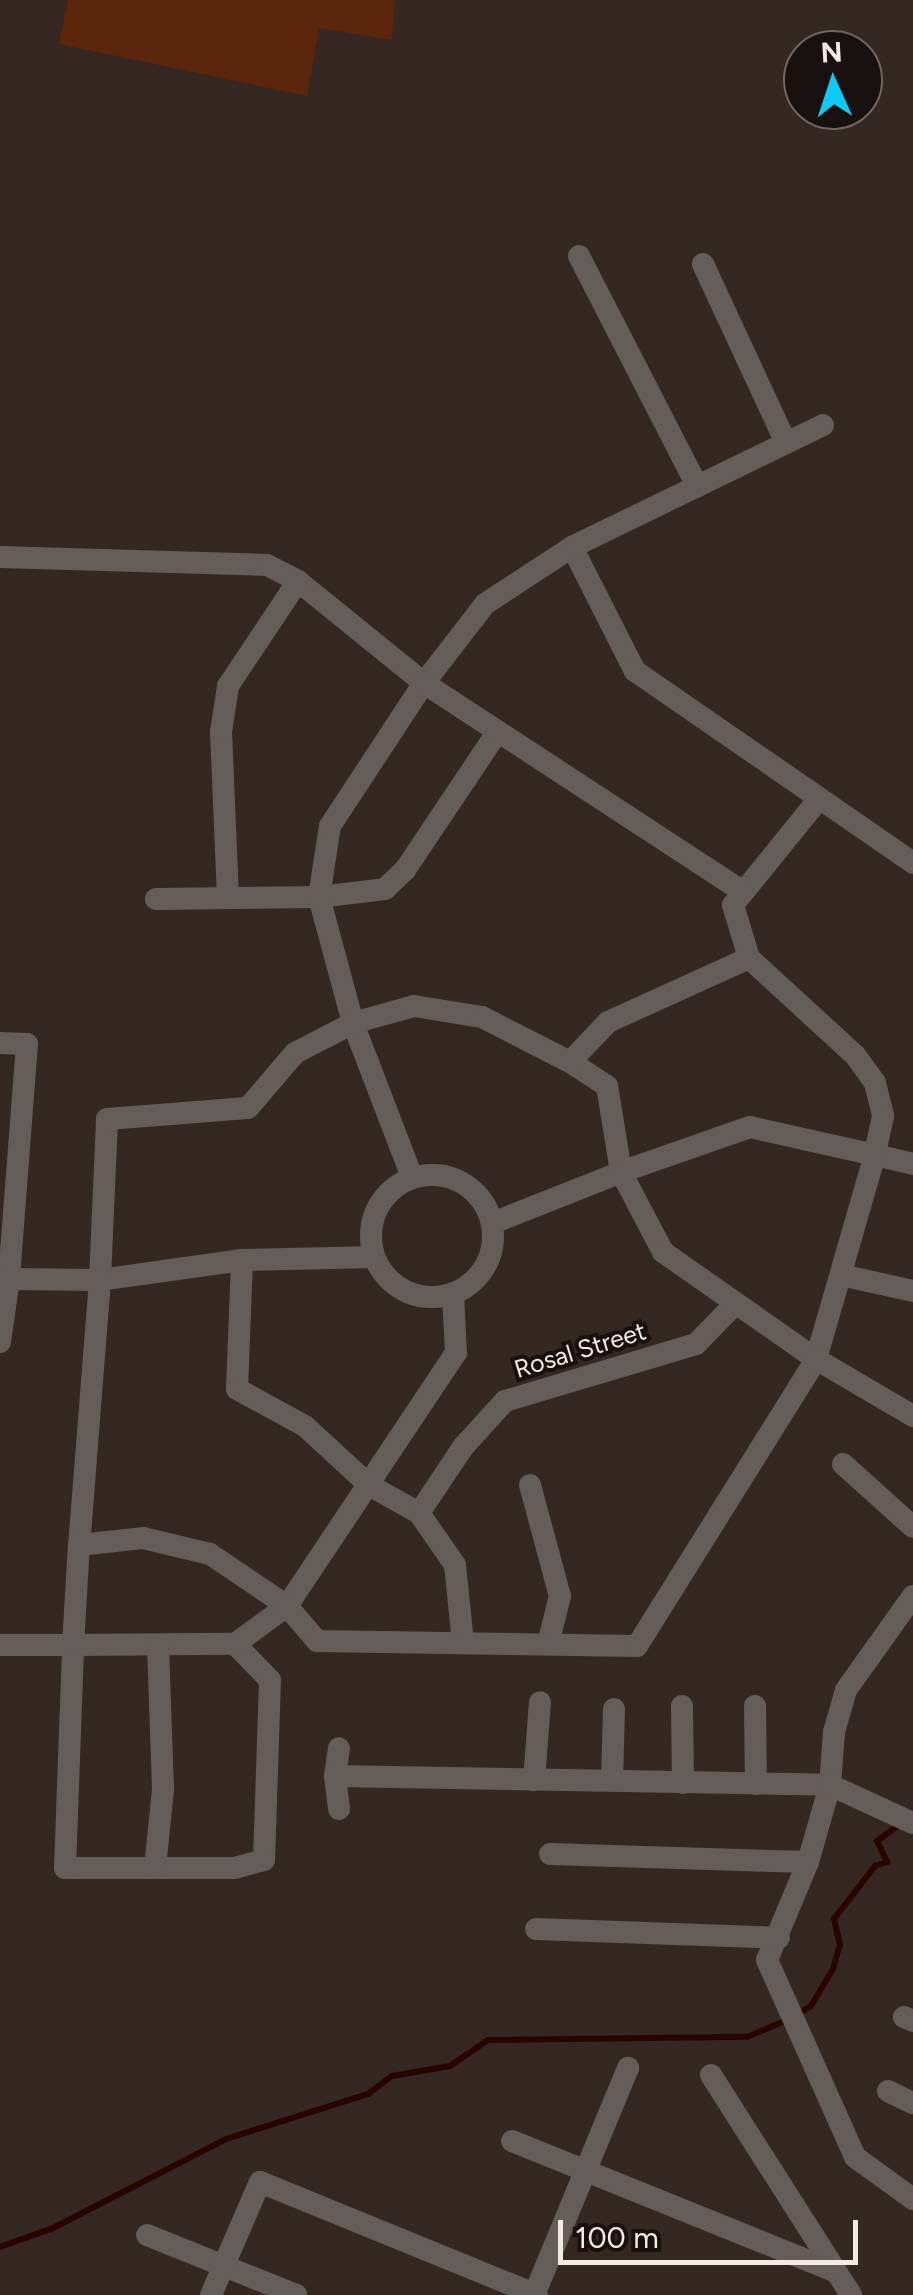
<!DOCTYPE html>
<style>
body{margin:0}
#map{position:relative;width:913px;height:2295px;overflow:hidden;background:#352721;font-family:Figtree,sans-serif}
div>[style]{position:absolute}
.green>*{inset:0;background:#5b260c}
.stream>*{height:6px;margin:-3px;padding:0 3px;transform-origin:3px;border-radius:3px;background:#290500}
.street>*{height:22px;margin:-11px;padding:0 11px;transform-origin:11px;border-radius:11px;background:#655d5a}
.street>.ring{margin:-11px;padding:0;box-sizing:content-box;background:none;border:22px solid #655d5a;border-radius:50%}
span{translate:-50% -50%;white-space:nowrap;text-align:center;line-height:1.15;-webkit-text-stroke:8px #18110f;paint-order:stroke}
.street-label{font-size:25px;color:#f3e9e5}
.north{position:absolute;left:783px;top:30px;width:100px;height:100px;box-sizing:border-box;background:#18110f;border:2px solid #706765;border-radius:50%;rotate:357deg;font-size:28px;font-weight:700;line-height:40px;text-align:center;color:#f3e9e5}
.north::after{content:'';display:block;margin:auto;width:35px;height:45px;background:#0ecafa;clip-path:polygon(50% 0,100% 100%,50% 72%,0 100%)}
.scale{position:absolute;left:558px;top:2220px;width:300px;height:45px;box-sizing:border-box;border:5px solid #f3e9e5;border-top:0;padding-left:12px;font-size:30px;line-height:35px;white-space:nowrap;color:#f3e9e5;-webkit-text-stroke:8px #18110f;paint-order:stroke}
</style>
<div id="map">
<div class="green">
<i style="clip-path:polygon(68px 0,395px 0,392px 40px,319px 28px,307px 96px,59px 44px)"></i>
</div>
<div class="stream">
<i style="left:798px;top:2014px;width:15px;rotate:-32deg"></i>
<i style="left:811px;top:2006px;width:43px;rotate:-59.3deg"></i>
<i style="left:833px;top:1969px;width:25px;rotate:-74deg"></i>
<i style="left:840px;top:1945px;width:27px;rotate:-103deg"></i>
<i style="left:834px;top:1919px;width:67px;rotate:-52.3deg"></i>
<i style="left:875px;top:1866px;width:13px;rotate:-18deg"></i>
<i style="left:887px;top:1862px;width:23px;rotate:-115deg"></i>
<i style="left:877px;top:1841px;width:29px;rotate:-36deg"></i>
<i style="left:0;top:2247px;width:56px;rotate:-19.7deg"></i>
<i style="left:53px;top:2228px;width:195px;rotate:-27.2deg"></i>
<i style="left:226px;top:2139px;width:149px;rotate:-17.6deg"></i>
<i style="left:368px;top:2094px;width:30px;rotate:-37deg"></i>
<i style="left:392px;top:2076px;width:59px;rotate:-9.8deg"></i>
<i style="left:450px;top:2066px;width:46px;rotate:-34.4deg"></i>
<i style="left:488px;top:2040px;width:259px;rotate:-0.7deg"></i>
<i style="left:747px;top:2037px;width:43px;rotate:-23deg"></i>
</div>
<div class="street">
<i style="left:579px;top:256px;width:259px;rotate:62.8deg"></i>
<i style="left:703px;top:264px;width:197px;rotate:65.1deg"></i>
<i style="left:572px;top:547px;width:139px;rotate:63.1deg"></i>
<i style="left:635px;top:671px;width:338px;rotate:34.6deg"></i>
<i style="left:0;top:557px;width:267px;rotate:1.7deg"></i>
<i style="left:267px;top:565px;width:35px;rotate:27deg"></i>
<i style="left:298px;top:581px;width:162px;rotate:39deg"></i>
<i style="left:424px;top:683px;width:100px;rotate:-52.3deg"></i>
<i style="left:485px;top:604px;width:104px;rotate:-33.2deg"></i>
<i style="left:572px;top:547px;width:279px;rotate:-25.9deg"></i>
<i style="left:818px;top:800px;width:135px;rotate:129deg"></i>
<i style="left:733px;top:905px;width:55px;rotate:73.2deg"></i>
<i style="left:749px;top:958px;width:144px;rotate:42.5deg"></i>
<i style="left:855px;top:1055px;width:34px;rotate:54deg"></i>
<i style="left:875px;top:1083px;width:34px;rotate:76deg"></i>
<i style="left:883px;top:1116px;width:40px;rotate:102deg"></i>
<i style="left:875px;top:1155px;width:39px;rotate:13deg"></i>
<i style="left:228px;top:898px;width:166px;rotate:-92.4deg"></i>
<i style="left:221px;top:732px;width:47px;rotate:-81.3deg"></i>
<i style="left:228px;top:686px;width:126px;rotate:-56.3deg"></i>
<i style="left:156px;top:899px;width:163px;rotate:-0.7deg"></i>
<i style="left:319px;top:897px;width:66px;rotate:-6.9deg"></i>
<i style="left:385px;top:889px;width:28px;rotate:-44deg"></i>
<i style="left:405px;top:870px;width:167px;rotate:-56.2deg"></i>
<i style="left:0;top:1043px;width:27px;rotate:2deg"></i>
<i style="left:27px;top:1044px;width:236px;rotate:94.4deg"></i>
<i style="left:9px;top:1279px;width:9px;rotate:180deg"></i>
<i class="ring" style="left:371px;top:1175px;width:100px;height:100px"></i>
<i style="left:412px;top:1177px;width:165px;rotate:-111deg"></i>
<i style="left:353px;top:1023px;width:131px;rotate:-105.1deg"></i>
<i style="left:319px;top:897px;width:72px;rotate:-81.2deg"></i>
<i style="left:330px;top:826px;width:171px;rotate:-56.7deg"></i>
<i style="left:424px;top:683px;width:381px;rotate:33.2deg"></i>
<i style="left:495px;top:1222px;width:136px;rotate:-21.6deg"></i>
<i style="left:621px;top:1172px;width:87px;rotate:-99.2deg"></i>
<i style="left:607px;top:1086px;width:44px;rotate:-147deg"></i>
<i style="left:373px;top:1257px;width:131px;rotate:178.7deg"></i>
<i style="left:242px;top:1260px;width:143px;rotate:172deg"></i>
<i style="left:100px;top:1280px;width:161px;rotate:-87.5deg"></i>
<i style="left:107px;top:1119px;width:141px;rotate:-4.5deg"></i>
<i style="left:248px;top:1108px;width:72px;rotate:-49.5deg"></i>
<i style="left:295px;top:1053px;width:65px;rotate:-27.3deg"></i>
<i style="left:353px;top:1023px;width:63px;rotate:-15.6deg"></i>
<i style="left:414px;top:1006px;width:69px;rotate:9.2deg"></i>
<i style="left:482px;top:1017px;width:99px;rotate:27.1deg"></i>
<i style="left:570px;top:1062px;width:55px;rotate:-46.5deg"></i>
<i style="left:608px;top:1022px;width:155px;rotate:-24.4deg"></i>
<i style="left:242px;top:1260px;width:129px;rotate:92.2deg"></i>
<i style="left:237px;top:1389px;width:77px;rotate:28.6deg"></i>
<i style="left:305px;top:1426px;width:87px;rotate:42.7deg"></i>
<i style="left:369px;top:1485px;width:57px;rotate:29.2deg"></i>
<i style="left:419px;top:1513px;width:63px;rotate:55.3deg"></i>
<i style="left:455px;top:1565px;width:77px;rotate:84.1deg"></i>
<i style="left:841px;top:1275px;width:74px;rotate:12.5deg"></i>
<i style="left:0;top:1342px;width:64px;rotate:-81.9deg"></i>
<i style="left:9px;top:1279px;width:91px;rotate:0.6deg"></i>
<i style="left:100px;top:1280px;width:266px;rotate:94.5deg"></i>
<i style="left:843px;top:1464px;width:94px;rotate:42deg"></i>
<i style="left:530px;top:1485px;width:115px;rotate:74.9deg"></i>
<i style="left:560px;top:1596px;width:49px;rotate:104deg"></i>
<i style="left:419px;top:1513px;width:79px;rotate:-56.3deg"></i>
<i style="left:463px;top:1447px;width:62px;rotate:-47.6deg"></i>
<i style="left:505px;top:1401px;width:199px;rotate:-16.6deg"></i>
<i style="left:696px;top:1344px;width:54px;rotate:-45.7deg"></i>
<i style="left:913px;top:1596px;width:115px;rotate:125.5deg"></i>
<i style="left:846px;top:1690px;width:44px;rotate:105.9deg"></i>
<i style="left:834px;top:1732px;width:53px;rotate:94.3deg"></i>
<i style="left:830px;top:1785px;width:80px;rotate:105.9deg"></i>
<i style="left:808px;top:1862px;width:106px;rotate:112.7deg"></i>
<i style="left:767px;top:1960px;width:216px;rotate:65.9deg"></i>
<i style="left:855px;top:2157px;width:72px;rotate:35.9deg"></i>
<i style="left:235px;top:1644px;width:50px;rotate:45.8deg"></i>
<i style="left:270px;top:1680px;width:180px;rotate:91.9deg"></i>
<i style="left:264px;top:1860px;width:30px;rotate:165deg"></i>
<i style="left:235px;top:1868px;width:170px;rotate:180deg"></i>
<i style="left:65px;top:1868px;width:223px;rotate:-87.9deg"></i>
<i style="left:73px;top:1645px;width:162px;rotate:-0.4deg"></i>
<i style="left:235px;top:1644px;width:64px;rotate:-36.2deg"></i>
<i style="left:287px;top:1606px;width:304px;rotate:-56.3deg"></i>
<i style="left:456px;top:1353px;width:59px;rotate:-92.9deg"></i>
<i style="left:0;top:1645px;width:73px"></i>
<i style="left:73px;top:1645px;width:100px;rotate:-86.6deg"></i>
<i style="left:79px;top:1545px;width:64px;rotate:-6.2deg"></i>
<i style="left:143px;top:1538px;width:69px;rotate:13.4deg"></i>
<i style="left:210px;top:1554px;width:93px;rotate:34deg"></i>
<i style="left:287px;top:1606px;width:46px;rotate:49.4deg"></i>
<i style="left:317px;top:1641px;width:320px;rotate:0.9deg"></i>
<i style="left:637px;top:1646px;width:338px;rotate:-58deg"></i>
<i style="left:816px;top:1359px;width:212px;rotate:-73.9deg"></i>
<i style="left:875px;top:1155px;width:128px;rotate:-167.4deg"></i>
<i style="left:750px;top:1127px;width:137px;rotate:160.8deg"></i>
<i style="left:621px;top:1172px;width:90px;rotate:62.3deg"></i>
<i style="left:663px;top:1252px;width:187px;rotate:35deg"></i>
<i style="left:816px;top:1359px;width:113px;rotate:30.4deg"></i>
<i style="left:682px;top:1706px;width:77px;rotate:89.3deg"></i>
<i style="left:755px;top:1706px;width:78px;rotate:89.3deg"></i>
<i style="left:335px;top:1776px;width:28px;rotate:-82deg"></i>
<i style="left:534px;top:1780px;width:78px;rotate:-85.6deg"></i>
<i style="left:612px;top:1781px;width:72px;rotate:-88.4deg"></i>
<i style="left:339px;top:1809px;width:33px;rotate:-97deg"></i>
<i style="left:335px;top:1776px;width:495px;rotate:1deg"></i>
<i style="left:830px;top:1785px;width:91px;rotate:24.6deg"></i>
<i style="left:550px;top:1854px;width:258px;rotate:1.8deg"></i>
<i style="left:155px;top:1868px;width:79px;rotate:-84.2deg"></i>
<i style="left:163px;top:1789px;width:143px;rotate:-92deg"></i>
<i style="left:536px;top:1929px;width:243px;rotate:2.1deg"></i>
<i style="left:904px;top:2017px;width:10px;rotate:24deg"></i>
<i style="left:711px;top:2075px;width:261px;rotate:57.5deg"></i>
<i style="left:888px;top:2091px;width:28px;rotate:26deg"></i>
<i style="left:512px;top:2141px;width:344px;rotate:22deg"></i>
<i style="left:147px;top:2235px;width:161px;rotate:21.9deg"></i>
<i style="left:211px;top:2295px;width:123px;rotate:-66.6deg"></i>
<i style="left:260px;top:2182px;width:299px;rotate:22.2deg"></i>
<i style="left:534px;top:2295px;width:246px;rotate:-67.5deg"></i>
</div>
<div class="street-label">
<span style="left:580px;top:1350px;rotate:-17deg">Rosal Street</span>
</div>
<div class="north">N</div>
<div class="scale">100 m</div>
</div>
